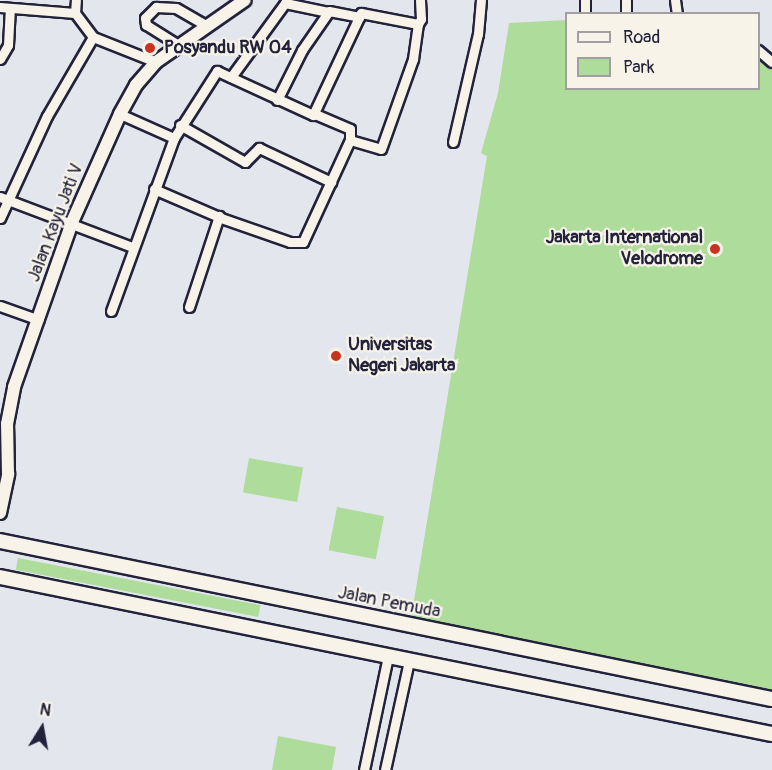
<!DOCTYPE html>
<style>
body{margin:0}
#map{position:relative;width:772px;height:770px;overflow:hidden;background:#e3e6ec;font-family:Pangolin,sans-serif}
div>[style]{position:absolute}
.green>*{inset:0;background:#aedc9b;transform-origin:0 0}
.roads{filter:drop-shadow(2px 0 #22223b) drop-shadow(-2px 0 #22223b) drop-shadow(0 2px #22223b) drop-shadow(0 -2px #22223b)}
.street>*{height:9px;margin:-4.5px;padding:0 4.5px;transform-origin:4.5px;border-radius:4.5px;background:#f7f3e8}
.secondary>*{height:12px;margin:-6px;padding:0 6px;transform-origin:6px;border-radius:6px;background:#f7f3e8}
.primary>*{height:14px;margin:-7px;padding:0 7px;transform-origin:7px;border-radius:7px;background:#f7f3e8}
.dots>*{width:16px;height:16px;translate:-50% -50%;box-sizing:border-box;border:3px solid #f7f3e8;border-radius:50%}
span{translate:-50% -50%;white-space:nowrap;text-align:center;line-height:1.15;-webkit-text-stroke:4.5px #f7f3e8;paint-order:stroke}
.poi-label{font-size:18px;color:#22223b;font-weight:700}
.left{translate:0 -50%;text-align:left}
.right{translate:-100% -50%;text-align:right}
.street-label{font-size:18px;color:#22223b}
.legend{position:absolute;left:565px;top:12px;width:195px;height:78px;box-sizing:border-box;background:#f7f3e8;border:2px solid #a29fa3;margin:0;padding:8px 10px;list-style:none;font-size:18px;color:#22223b}
.legend li{display:flex;align-items:center;gap:12px;height:30px}
.legend b{width:30px;border:2px solid #a29fa3}
.north{position:absolute;left:12px;top:698px;width:60px;height:60px;-webkit-text-stroke:4px #f7f3e8;paint-order:stroke;rotate:11deg;font-size:16px;font-weight:700;line-height:24px;text-align:center;color:#22223b}
.north::after{content:'';display:block;margin:auto;width:21px;height:27px;background:#22223b;clip-path:polygon(50% 0,100% 100%,50% 72%,0 100%)}
</style>
<div id="map">
<div class="green">
<i style="clip-path:polygon(566px 20px,566px 88px,758px 88px,759px 55px,772px 64px,772px 699px,410px 625px,487px 156px,481px 153px,498px 93px,509px 23px)"></i>
<i style="left:249px;top:458px;width:55px;height:35px;rotate:10deg"></i>
<i style="left:337px;top:507px;width:48px;height:44px;rotate:11deg"></i>
<i style="left:18px;top:558px;width:247px;height:12px;rotate:11deg"></i>
<i style="clip-path:polygon(278px 736px,336px 747px,332px 770px,272px 770px)"></i>
</div>
<div class="roads">
<div class="street">
<i style="left:675px;top:0;width:14px;rotate:82deg"></i>
<i style="left:0;top:7px;width:75px;rotate:4.6deg"></i>
<i style="left:75px;top:13px;width:13px;rotate:-86deg"></i>
<i style="left:626px;top:11px;width:11px;rotate:-90deg"></i>
<i style="left:75px;top:13px;width:30px;rotate:53deg"></i>
<i style="left:93px;top:37px;width:68px;rotate:21.6deg"></i>
<i style="left:585px;top:14px;width:14px;rotate:-90deg"></i>
<i style="left:180px;top:46px;width:40px;rotate:-148deg"></i>
<i style="left:146px;top:25px;width:7px;rotate:-98deg"></i>
<i style="left:145px;top:18px;width:16px;rotate:-45deg"></i>
<i style="left:156px;top:7px;width:20px;rotate:3deg"></i>
<i style="left:176px;top:8px;width:36px;rotate:30deg"></i>
<i style="left:758px;top:50px;width:18px;rotate:41deg"></i>
<i style="left:0;top:59px;width:16px;rotate:-60deg"></i>
<i style="left:8px;top:45px;width:37px;rotate:-87deg"></i>
<i style="left:231px;top:77px;width:92px;rotate:-53.9deg"></i>
<i style="left:285px;top:3px;width:44px;rotate:11.8deg"></i>
<i style="left:277px;top:100px;width:56px;rotate:-63.4deg"></i>
<i style="left:302px;top:50px;width:47px;rotate:-55.3deg"></i>
<i style="left:329px;top:11px;width:31px;rotate:11deg"></i>
<i style="left:120px;top:114px;width:59px;rotate:24deg"></i>
<i style="left:174px;top:138px;width:80px;rotate:-57.3deg"></i>
<i style="left:217px;top:71px;width:106px;rotate:24.6deg"></i>
<i style="left:313px;top:115px;width:113px;rotate:-64.8deg"></i>
<i style="left:361px;top:13px;width:58px;rotate:10.9deg"></i>
<i style="left:418px;top:24px;width:6px;rotate:-59deg"></i>
<i style="left:421px;top:19px;width:19px;rotate:-93deg"></i>
<i style="left:315px;top:114px;width:38px;rotate:23deg"></i>
<i style="left:350px;top:129px;width:11px;rotate:90deg"></i>
<i style="left:350px;top:140px;width:32px;rotate:16deg"></i>
<i style="left:381px;top:149px;width:96px;rotate:-70.4deg"></i>
<i style="left:413px;top:59px;width:35px;rotate:-82deg"></i>
<i style="left:180px;top:125px;width:75px;rotate:29.6deg"></i>
<i style="left:245px;top:162px;width:20px;rotate:-45deg"></i>
<i style="left:259px;top:148px;width:80px;rotate:25.3deg"></i>
<i style="left:453px;top:142px;width:111px;rotate:-77deg"></i>
<i style="left:478px;top:34px;width:34px;rotate:-85deg"></i>
<i style="left:154px;top:189px;width:73px;rotate:23.4deg"></i>
<i style="left:221px;top:218px;width:73px;rotate:19.2deg"></i>
<i style="left:290px;top:242px;width:13px"></i>
<i style="left:303px;top:242px;width:112px;rotate:-65.3deg"></i>
<i style="left:0;top:197px;width:141px;rotate:20.7deg"></i>
<i style="left:0;top:218px;width:112px;rotate:-65.3deg"></i>
<i style="left:47px;top:116px;width:91px;rotate:-59.8deg"></i>
<i style="left:0;top:306px;width:41px;rotate:19.7deg"></i>
<i style="left:189px;top:307px;width:96px;rotate:-71.8deg"></i>
<i style="left:111px;top:311px;width:184px;rotate:-70deg"></i>
<i style="left:364px;top:770px;width:116px;rotate:-78.1deg"></i>
<i style="left:385px;top:770px;width:112px;rotate:-77.6deg"></i>
</div>
<div class="secondary">
<i style="left:0;top:513px;width:40px;rotate:-78deg"></i>
<i style="left:8px;top:474px;width:50px;rotate:-91.1deg"></i>
<i style="left:7px;top:424px;width:38px;rotate:-79deg"></i>
<i style="left:14px;top:387px;width:175px;rotate:-70.6deg"></i>
<i style="left:72px;top:222px;width:118px;rotate:-66deg"></i>
<i style="left:120px;top:114px;width:33px;rotate:-61deg"></i>
<i style="left:136px;top:85px;width:30px;rotate:-49deg"></i>
<i style="left:156px;top:62px;width:108px;rotate:-34.9deg"></i>
</div>
<div class="primary">
<i style="left:0;top:541px;width:788px;rotate:11.57deg"></i>
<i style="left:0;top:577px;width:788px;rotate:11.5deg"></i>
</div>
</div>
<div class="dots">
<i style="left:150px;top:48px;background:#c8321e"></i>
<i style="left:715px;top:249px;background:#c8321e"></i>
<i style="left:336px;top:356px;background:#c8321e"></i>
</div>
<div class="poi-label">
<span class="left" style="left:164px;top:48px">Posyandu RW 04</span>
<span class="right" style="left:703px;top:249px">Jakarta International<br>Velodrome</span>
<span class="left" style="left:348px;top:356px">Universitas<br>Negeri Jakarta</span>
</div>
<div class="street-label">
<span style="left:56px;top:223px;rotate:-69deg">Jalan Kayu Jati V</span>
<span style="left:389px;top:603px;rotate:11deg">Jalan Pemuda</span>
</div>
<ul class="legend">
<li><b style="height:8px;background:#f7f3e8"></b>Road</li>
<li><b style="height:16px;background:#aedc9b"></b>Park</li>
</ul>
<div class="north">N</div>
</div>
